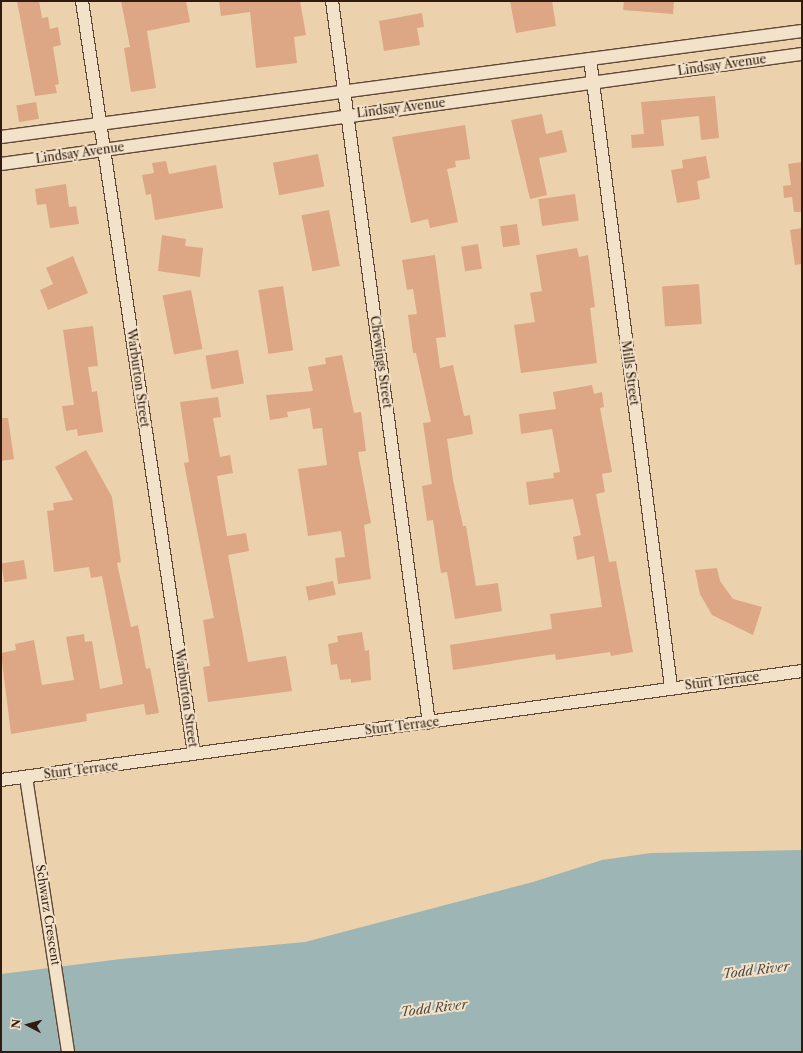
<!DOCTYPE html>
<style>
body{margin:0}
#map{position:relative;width:803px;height:1053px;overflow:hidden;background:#ebd2ac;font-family:"Libre Caslon Text",serif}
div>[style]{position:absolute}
.water>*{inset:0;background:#9db5b5}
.building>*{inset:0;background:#dda684;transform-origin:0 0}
.roads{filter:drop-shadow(1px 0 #604836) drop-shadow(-1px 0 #604836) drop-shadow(0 1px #604836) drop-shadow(0 -1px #604836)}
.street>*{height:12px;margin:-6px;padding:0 6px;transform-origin:6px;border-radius:6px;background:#f2e2c9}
span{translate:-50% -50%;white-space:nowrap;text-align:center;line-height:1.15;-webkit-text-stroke:4px #f2e2c9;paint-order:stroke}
.street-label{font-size:12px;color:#311a0f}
.water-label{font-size:13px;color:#514841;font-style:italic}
.frame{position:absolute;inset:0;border:2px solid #311a0f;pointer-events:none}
.north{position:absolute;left:8px;top:1005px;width:40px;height:40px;-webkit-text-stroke:3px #f2e2c9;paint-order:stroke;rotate:276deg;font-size:11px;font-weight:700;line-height:16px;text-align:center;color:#311a0f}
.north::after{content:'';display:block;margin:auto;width:14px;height:18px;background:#311a0f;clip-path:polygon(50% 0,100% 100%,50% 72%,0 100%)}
</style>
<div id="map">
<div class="water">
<i style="clip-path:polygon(802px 850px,802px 1052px,1px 1052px,1px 974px,121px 959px,305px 942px,533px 882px,602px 860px,651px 853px)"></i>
</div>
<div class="building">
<i style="clip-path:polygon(17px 1px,39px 1px,42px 18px,48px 17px,50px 29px,58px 27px,61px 45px,53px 47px,59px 84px,55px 85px,57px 93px,35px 96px)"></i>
<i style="clip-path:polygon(121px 1px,186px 1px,190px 22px,147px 31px,156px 88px,131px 92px,124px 48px,130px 47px)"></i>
<i style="clip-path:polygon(219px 1px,300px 1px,306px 35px,294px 37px,297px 63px,256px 68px,250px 12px,221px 16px)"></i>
<i style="clip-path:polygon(510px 1px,552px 1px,556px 26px,516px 33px)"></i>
<i style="clip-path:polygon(624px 1px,674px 1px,673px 14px,623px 10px)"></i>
<i style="clip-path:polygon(422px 13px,424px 27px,417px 28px,420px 45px,384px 51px,379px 21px)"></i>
<i style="clip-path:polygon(715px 96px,719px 138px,701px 140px,699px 116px,661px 120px,664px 146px,632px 148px,631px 135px,644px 134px,641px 102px)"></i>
<i style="left:36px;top:102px;width:17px;height:20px;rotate:80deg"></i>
<i style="clip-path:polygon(542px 114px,546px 134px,562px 130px,567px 152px,539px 158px,547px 195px,530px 199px,511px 120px)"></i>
<i style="clip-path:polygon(465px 125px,470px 159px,455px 161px,456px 167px,447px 169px,458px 222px,430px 228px,428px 219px,411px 223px,392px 137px)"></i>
<i style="left:318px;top:154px;width:33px;height:46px;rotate:79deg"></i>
<i style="clip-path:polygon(706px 156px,710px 178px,697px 181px,700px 199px,677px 203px,671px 170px,683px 168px,682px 160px)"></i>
<i style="clip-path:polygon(166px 161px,169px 174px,216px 165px,223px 208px,155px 220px,151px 194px,146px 195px,142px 175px,154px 173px,152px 163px)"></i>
<i style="clip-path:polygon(802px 162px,802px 212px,794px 212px,792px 197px,784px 198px,783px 186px,791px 185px,788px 164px)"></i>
<i style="clip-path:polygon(66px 184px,69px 207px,76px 206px,79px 224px,50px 228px,46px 204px,37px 205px,35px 189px)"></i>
<i style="left:575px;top:194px;width:27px;height:37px;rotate:82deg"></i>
<i style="left:329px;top:210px;width:57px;height:28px;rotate:79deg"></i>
<i style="left:517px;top:224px;width:21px;height:17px;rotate:82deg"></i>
<i style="clip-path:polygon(802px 228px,802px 264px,795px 265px,790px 230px)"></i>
<i style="clip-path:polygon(162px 235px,186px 239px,185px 246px,203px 248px,200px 277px,158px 271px)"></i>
<i style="left:478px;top:244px;width:25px;height:17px;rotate:81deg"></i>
<i style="clip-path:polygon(577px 248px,579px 257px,588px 255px,595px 307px,590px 308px,597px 363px,521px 373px,514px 325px,535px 322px,530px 293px,542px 291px,536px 255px)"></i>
<i style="clip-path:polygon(435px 255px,446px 337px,436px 338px,440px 368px,453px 365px,464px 416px,470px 415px,473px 434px,447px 439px,453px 480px,463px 526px,466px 526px,476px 586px,498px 583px,502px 611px,455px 619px,447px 572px,441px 573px,433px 520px,427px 521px,422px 486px,432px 484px,423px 423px,431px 422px,416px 353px,413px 353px,408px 315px,417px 314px,413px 289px,407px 290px,402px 260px)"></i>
<i style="clip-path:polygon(73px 256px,88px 293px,48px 310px,40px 290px,53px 284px,46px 268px)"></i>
<i style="left:699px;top:284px;width:40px;height:37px;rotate:86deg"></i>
<i style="left:283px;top:286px;width:65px;height:25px;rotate:81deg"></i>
<i style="left:191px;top:290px;width:60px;height:29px;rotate:79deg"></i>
<i style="clip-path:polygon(93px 326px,98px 366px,88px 367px,92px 392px,97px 391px,103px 432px,78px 436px,77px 429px,66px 431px,62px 406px,74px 405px,63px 330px)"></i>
<i style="left:238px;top:350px;width:34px;height:33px;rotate:80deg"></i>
<i style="clip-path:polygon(342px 355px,354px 413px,361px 412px,366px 451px,358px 452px,371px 523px,364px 525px,371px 579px,338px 584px,335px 558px,345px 557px,341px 531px,308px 536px,298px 469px,327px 465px,322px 428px,313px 429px,310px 408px,287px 412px,288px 417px,270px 420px,266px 395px,313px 391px,308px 367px,326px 364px,325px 358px)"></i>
<i style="clip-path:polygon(592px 385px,594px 394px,602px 392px,604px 407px,600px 408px,612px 472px,602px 474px,605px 492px,596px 494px,609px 562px,616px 561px,633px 652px,611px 656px,610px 652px,556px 660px,555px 654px,453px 670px,450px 645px,552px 629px,550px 614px,602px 607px,594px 556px,577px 560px,573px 537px,581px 535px,573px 499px,529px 505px,526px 482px,554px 478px,553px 473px,560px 472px,552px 429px,521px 434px,519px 414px,556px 409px,553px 392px)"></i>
<i style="clip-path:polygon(218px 397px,221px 417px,213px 418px,220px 457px,230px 455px,233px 473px,217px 476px,227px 536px,246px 533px,249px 551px,228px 555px,248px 662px,286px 656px,292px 691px,208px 702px,203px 667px,210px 666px,203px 620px,214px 618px,184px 463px,189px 462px,180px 402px)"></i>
<i style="clip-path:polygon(1px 418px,8px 418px,14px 459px,1px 461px)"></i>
<i style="clip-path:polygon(86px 450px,112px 497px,121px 562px,117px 563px,131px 627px,138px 625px,146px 669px,150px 668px,159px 713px,146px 715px,144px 704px,86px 714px,87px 721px,11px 734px,1px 653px,16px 650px,15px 644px,34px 640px,42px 685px,74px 680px,66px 637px,84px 634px,85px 642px,92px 641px,100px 689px,123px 684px,102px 576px,91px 578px,89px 567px,54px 572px,47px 511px,54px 510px,53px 503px,73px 500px,55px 467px)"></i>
<i style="left:24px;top:560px;width:19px;height:23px;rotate:81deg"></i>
<i style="clip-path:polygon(717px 568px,720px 581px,733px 599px,762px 607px,753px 635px,712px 615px,700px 594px,695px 570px)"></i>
<i style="left:333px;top:581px;width:14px;height:28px;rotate:78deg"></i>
<i style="clip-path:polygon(362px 632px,365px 651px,369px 650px,371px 680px,351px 683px,351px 679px,340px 680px,337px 664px,331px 665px,328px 644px,338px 642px,337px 636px)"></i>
</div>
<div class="roads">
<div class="street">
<i style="left:82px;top:1px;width:761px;rotate:81.54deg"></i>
<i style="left:332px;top:1px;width:728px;rotate:82.35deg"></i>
<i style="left:590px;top:59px;width:633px;rotate:82.65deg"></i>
<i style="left:1px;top:137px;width:808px;rotate:-7.54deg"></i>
<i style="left:1px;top:164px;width:809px;rotate:-7.82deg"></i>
<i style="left:26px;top:777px;width:278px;rotate:81.3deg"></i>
<i style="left:1px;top:780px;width:808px;rotate:-7.75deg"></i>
</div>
</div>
<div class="street-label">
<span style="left:722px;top:65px;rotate:-8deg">Lindsay Avenue</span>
<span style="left:401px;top:108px;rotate:-7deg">Lindsay Avenue</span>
<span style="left:80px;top:153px;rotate:-8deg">Lindsay Avenue</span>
<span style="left:381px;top:362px;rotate:82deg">Chewings Street</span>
<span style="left:630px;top:373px;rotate:82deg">Mills Street</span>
<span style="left:138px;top:378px;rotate:82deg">Warburton Street</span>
<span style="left:722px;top:681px;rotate:-7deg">Sturt Terrace</span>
<span style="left:186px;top:698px;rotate:82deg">Warburton Street</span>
<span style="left:402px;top:726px;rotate:-7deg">Sturt Terrace</span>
<span style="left:81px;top:770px;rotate:-7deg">Sturt Terrace</span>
<span style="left:48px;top:915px;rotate:81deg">Schwarz Crescent</span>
</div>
<div class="water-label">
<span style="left:756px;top:970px;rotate:-7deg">Todd River</span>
<span style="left:434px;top:1008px;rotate:-7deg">Todd River</span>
</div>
<div class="frame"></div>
<div class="north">N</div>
</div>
